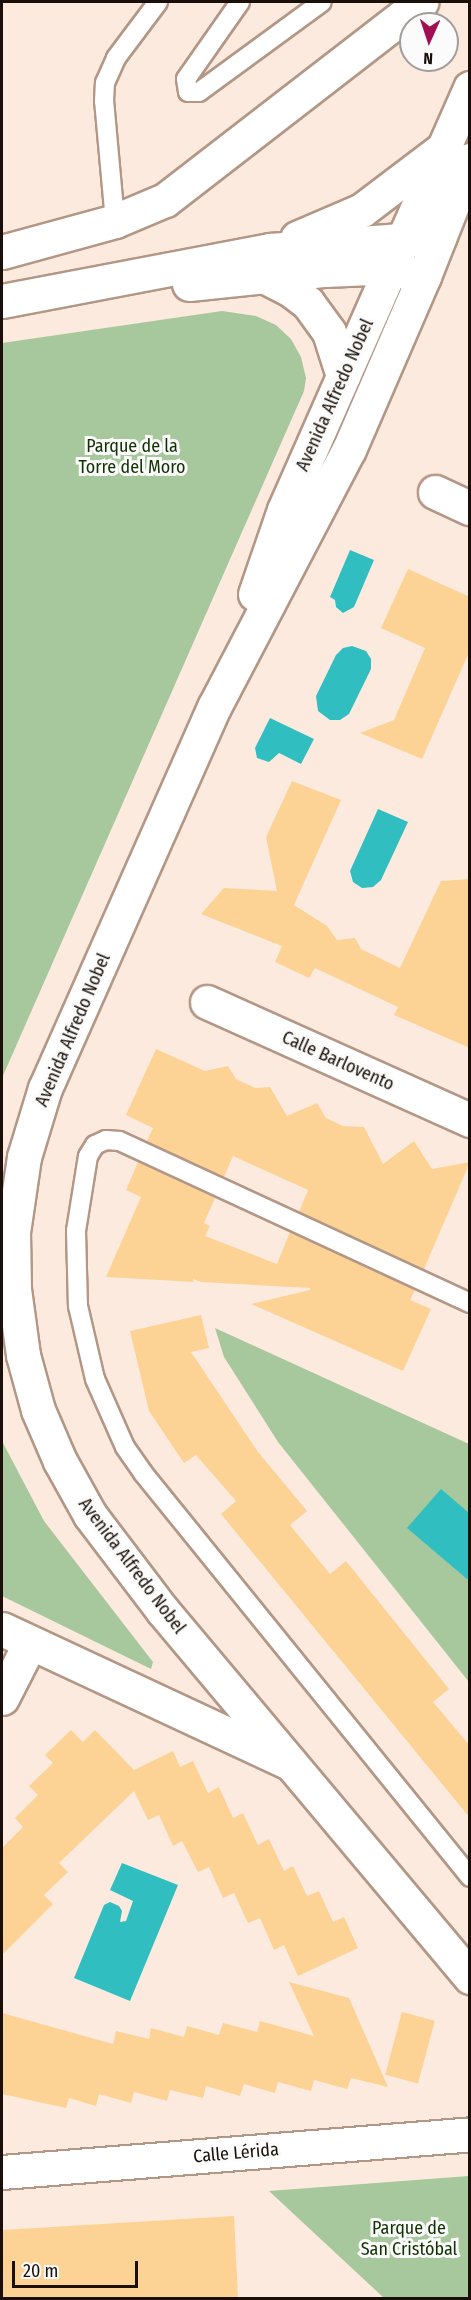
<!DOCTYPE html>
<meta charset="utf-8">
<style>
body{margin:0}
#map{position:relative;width:471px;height:2300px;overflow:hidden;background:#fdeadf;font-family:"Fira Sans Condensed",sans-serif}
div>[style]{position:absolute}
.green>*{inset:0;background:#a7c89c}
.water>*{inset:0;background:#30bec0}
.building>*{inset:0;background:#fcd395;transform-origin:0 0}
.roads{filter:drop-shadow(2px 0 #b39786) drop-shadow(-2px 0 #b39786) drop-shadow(0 2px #b39786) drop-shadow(0 -2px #b39786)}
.lane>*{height:18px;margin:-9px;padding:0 9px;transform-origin:9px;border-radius:9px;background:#fff}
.street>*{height:33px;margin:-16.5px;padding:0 16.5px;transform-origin:16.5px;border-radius:16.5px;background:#fff}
.secondary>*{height:33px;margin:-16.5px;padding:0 16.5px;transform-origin:16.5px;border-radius:16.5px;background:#fff}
span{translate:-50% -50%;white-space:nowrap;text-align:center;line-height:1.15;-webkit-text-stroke:6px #fbfbfb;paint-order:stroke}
.street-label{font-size:18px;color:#1a1009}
.park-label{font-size:18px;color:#103200}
.frame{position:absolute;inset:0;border:3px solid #1a1009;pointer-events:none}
.north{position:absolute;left:399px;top:12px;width:60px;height:60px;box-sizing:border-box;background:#fbfbfb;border:2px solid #a19d9a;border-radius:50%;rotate:183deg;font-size:16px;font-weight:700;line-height:24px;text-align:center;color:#1a1009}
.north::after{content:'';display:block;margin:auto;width:21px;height:27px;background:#a20f53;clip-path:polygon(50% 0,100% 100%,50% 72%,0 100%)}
.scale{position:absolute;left:12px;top:2261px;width:126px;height:27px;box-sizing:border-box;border:3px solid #1a1009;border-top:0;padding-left:8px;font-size:18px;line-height:21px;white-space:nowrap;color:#1a1009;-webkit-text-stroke:4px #fbfbfb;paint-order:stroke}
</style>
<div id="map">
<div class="green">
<i style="clip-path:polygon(222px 311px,256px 316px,276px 325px,291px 339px,301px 357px,306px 378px,304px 391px,2px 1078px,2px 343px)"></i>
<i style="clip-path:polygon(215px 1328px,469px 1444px,469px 1682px,278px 1442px,224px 1357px)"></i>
<i style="clip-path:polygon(2px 1441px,44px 1521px,153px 1662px,151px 1669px,2px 1596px)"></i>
<i style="clip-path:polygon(469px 2176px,469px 2298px,384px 2298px,269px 2191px)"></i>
</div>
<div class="water">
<i style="clip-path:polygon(350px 550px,374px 560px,354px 607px,343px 613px,336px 607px,335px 600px,330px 597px)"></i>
<i style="clip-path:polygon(352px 646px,366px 651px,371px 659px,371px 669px,349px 714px,340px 720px,330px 720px,318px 711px,316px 696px,336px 655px,343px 648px)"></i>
<i style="clip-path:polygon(270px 718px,314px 739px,301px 764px,279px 753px,269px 762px,257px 758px,255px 748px)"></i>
<i style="clip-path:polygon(378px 809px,408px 822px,381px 880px,373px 887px,362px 888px,353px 882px,350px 871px)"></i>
<i style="clip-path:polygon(441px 1489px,469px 1513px,470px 1576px,467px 1579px,407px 1528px)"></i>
<i style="clip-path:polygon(122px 1863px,178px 1885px,130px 2001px,74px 1978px,104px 1905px,110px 1902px,119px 1906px,122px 1911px,120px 1922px,126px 1921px,133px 1901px,110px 1890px)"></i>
</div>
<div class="building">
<i style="clip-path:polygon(408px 569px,470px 597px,470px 650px,422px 759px,360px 733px,394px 720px,425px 648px,381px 628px)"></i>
<i style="clip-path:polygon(292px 781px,341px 800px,294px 905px,327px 926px,337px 940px,355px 938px,361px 949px,400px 968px,441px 881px,470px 879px,470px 1048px,394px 1015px,398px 1007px,315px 968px,309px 978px,275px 962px,282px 946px,201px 914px,224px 888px,277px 891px,266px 837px)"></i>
<i style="clip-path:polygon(156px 1049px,205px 1071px,228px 1066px,236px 1079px,255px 1088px,270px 1087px,287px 1116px,317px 1103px,326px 1118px,343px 1126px,364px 1127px,383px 1164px,414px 1141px,432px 1169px,470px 1162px,424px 1269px,299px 1212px,308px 1190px,233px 1156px,224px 1177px,147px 1141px,153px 1128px,126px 1115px)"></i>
<i style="clip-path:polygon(138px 1162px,215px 1198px,204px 1223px,210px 1226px,205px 1236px,277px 1264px,290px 1232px,415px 1290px,410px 1300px,431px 1309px,403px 1371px,251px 1304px,310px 1290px,310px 1288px,201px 1282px,193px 1279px,194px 1282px,106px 1277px,141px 1197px,126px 1190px)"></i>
<i style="clip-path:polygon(201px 1315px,209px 1348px,191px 1352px,258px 1452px,307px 1511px,290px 1525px,330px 1574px,346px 1561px,449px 1689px,433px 1702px,470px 1746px,470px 1818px,221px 1514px,236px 1501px,196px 1455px,184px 1463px,149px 1411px,130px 1331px)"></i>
<i style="clip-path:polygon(71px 1730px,83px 1742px,95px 1730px,134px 1770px,173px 1751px,180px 1767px,193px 1761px,208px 1793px,219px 1787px,233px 1818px,243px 1813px,258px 1845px,269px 1839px,284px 1871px,293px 1866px,307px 1896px,319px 1891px,333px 1922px,344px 1917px,358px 1948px,298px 1976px,284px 1945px,274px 1950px,260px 1918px,248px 1923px,234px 1893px,223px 1898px,209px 1867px,198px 1872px,182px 1841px,173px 1846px,159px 1815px,148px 1820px,134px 1791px,59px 1863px,68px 1872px,44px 1895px,53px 1904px,2px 1955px,2px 1848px,23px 1827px,15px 1818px,38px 1795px,29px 1786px,53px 1763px,45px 1755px)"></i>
<i style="clip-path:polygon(289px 1982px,349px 1998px,388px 2087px,351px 2078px,347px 2089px,314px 2080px,311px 2091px,278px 2082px,275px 2093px,244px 2084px,240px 2096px,206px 2086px,203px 2098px,170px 2090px,167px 2101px,134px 2092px,131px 2103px,99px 2094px,96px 2106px,69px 2098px,66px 2108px,2px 2094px,2px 2013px,113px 2044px,116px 2031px,149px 2039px,151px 2028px,184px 2037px,187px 2026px,219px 2035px,223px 2023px,257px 2032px,260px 2021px,314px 2036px)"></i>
<i style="left:402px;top:2012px;width:34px;height:65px;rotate:15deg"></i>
<i style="clip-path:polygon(234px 2216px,238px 2298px,2px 2298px,2px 2230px)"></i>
</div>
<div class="roads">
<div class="lane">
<i style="left:240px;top:2px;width:94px;rotate:125deg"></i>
<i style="left:186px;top:79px;width:13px;rotate:81deg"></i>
<i style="left:188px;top:92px;width:11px"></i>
<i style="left:199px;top:92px;width:152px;rotate:-36.2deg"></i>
<i style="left:115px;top:221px;width:121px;rotate:-95.2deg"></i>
<i style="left:104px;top:101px;width:18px;rotate:-87deg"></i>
<i style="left:105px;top:83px;width:27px;rotate:-66deg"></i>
<i style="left:116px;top:58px;width:70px;rotate:-53.1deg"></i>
<i style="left:470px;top:1303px;width:387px;rotate:-155.2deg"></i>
<i style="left:119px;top:1141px;width:13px;rotate:-176deg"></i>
<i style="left:106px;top:1140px;width:12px;rotate:156deg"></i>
<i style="left:95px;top:1145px;width:13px;rotate:122deg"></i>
<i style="left:88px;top:1156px;width:76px;rotate:99.1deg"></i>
<i style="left:76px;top:1231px;width:75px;rotate:88.5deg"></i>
<i style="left:78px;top:1306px;width:75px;rotate:76.9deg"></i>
<i style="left:95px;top:1379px;width:74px;rotate:66.2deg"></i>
<i style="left:125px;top:1447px;width:32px;rotate:55deg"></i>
<i style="left:143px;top:1473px;width:520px;rotate:51.01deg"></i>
</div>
<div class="street">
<i style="left:343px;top:376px;width:315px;rotate:-66.2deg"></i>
<i style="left:435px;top:492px;width:38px;rotate:25deg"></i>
<i style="left:207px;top:1002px;width:288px;rotate:24.2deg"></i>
<i style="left:2px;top:1629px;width:319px;rotate:25deg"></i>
<i style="left:2px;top:1698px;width:62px;rotate:-63deg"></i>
<i style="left:2px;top:2172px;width:470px;rotate:-4.6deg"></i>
</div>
<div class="secondary">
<i style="left:470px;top:160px;width:125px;rotate:111.6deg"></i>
<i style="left:424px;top:276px;width:189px;rotate:113.4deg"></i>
<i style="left:349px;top:449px;width:291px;rotate:117.6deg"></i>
<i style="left:214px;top:707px;width:417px;rotate:113.9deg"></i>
<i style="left:45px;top:1088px;width:72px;rotate:106.9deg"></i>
<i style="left:24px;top:1157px;width:76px;rotate:98.3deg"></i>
<i style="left:13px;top:1232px;width:57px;rotate:89deg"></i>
<i style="left:14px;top:1289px;width:67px;rotate:82.2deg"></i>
<i style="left:23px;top:1355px;width:57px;rotate:74.7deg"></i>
<i style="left:38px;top:1410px;width:56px;rotate:66.7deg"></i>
<i style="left:60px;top:1461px;width:62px;rotate:60.9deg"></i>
<i style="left:90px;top:1515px;width:121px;rotate:52.8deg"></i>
<i style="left:163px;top:1611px;width:478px;rotate:50deg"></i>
<i style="left:297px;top:238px;width:71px;rotate:-23.3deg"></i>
<i style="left:362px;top:210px;width:104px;rotate:-37.2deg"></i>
<i style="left:2px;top:252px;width:117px;rotate:-15.3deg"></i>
<i style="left:115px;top:221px;width:54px;rotate:-22.8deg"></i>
<i style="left:165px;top:200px;width:324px;rotate:-37.7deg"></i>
<i style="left:189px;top:284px;width:137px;rotate:-5.9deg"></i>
<i style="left:325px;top:270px;width:46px;rotate:-2.5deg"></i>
<i style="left:371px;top:268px;width:20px"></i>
<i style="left:391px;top:268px;width:34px;rotate:14deg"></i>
<i style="left:2px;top:301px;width:273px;rotate:-10.8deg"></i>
<i style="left:270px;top:250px;width:170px;rotate:-4.4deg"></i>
<i style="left:255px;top:594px;width:89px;rotate:-71deg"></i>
<i style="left:284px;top:510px;width:146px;rotate:-66.2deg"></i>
<i style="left:343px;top:376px;width:46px;rotate:-107.7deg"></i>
<i style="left:329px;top:332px;width:36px;rotate:-126deg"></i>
<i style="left:308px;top:303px;width:21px;rotate:-143deg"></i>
<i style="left:291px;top:290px;width:29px;rotate:-153deg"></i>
</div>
</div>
<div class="street-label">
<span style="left:335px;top:395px;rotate:-66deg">Avenida Alfredo Nobel</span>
<span style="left:73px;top:1030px;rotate:-67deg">Avenida Alfredo Nobel</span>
<span style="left:338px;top:1061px;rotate:24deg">Calle Barlovento</span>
<span style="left:132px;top:1566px;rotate:53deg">Avenida Alfredo Nobel</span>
<span style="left:236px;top:2153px;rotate:-5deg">Calle Lérida</span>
</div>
<div class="park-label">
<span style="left:132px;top:457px">Parque de la<br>Torre del Moro</span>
<span style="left:409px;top:2239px">Parque de<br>San Cristóbal</span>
</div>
<div class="frame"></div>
<div class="north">N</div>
<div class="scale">20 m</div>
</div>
